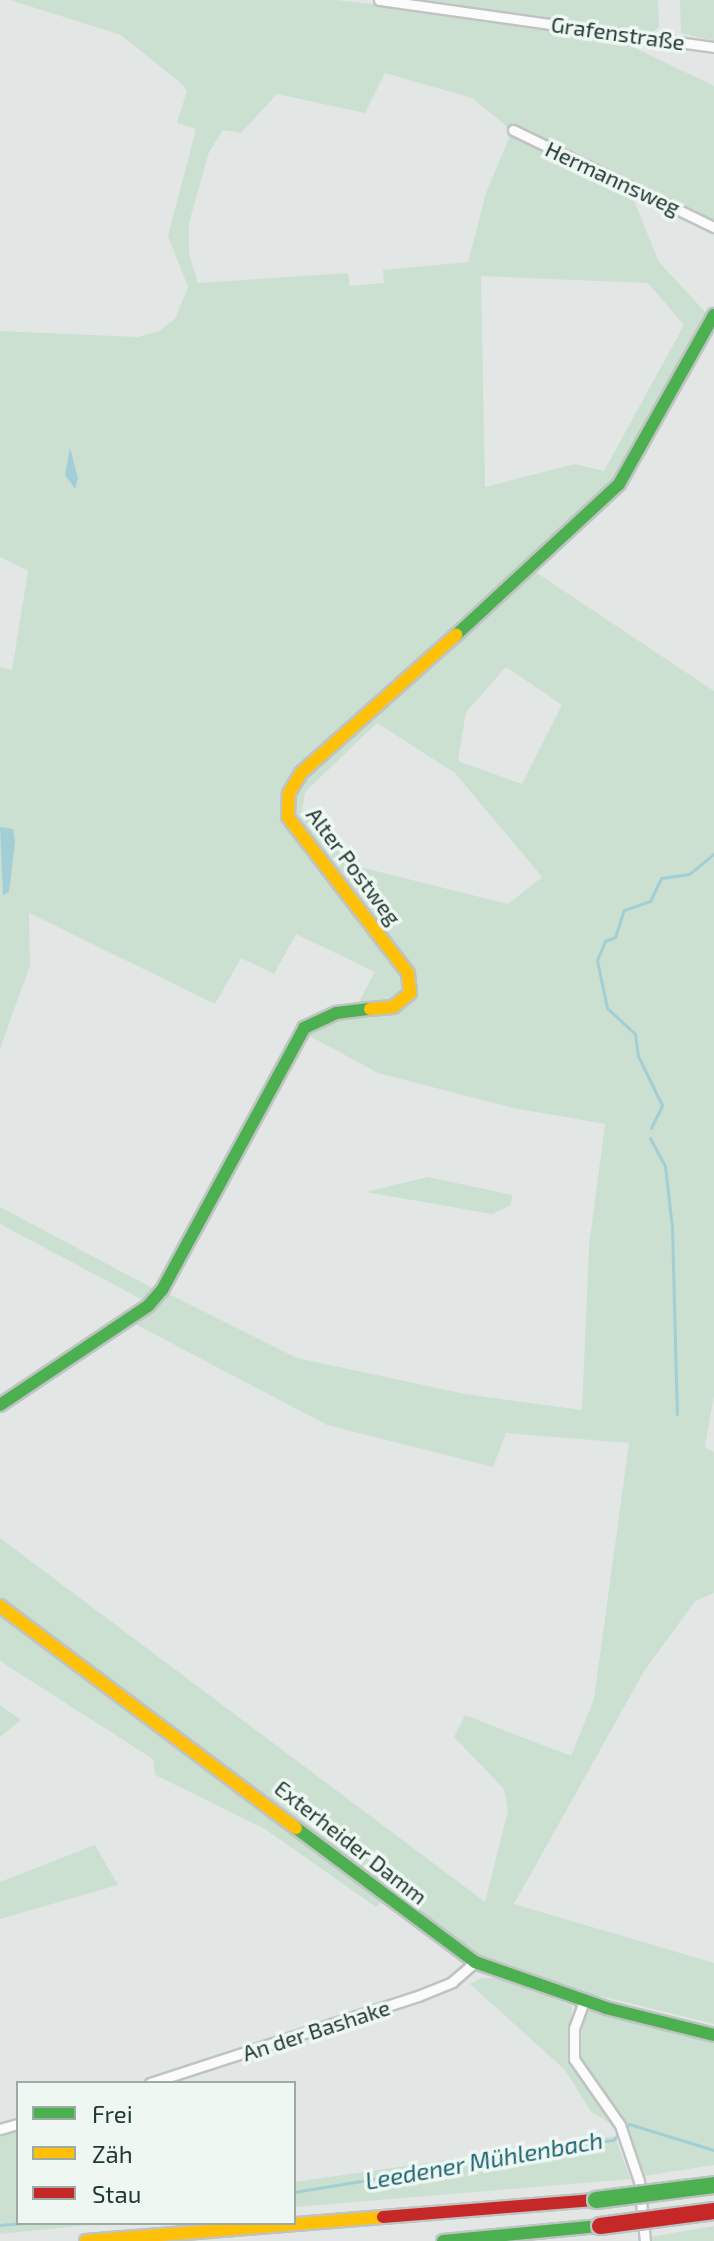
<!DOCTYPE html>
<meta charset="utf-8">
<style>
body{margin:0}
#map{position:relative;width:714px;height:2241px;overflow:hidden;background:#e2e7e5;font-family:"Exo 2",sans-serif}
div>[style]{position:absolute}
.green>*{inset:0;background:#cbe0d1;transform-origin:0 0}
.water>*{inset:0;background:#a2ced5}
.stream>*{height:3px;margin:-1.5px;padding:0 1.5px;transform-origin:1.5px;border-radius:1.5px;background:#a2ced5}
.roads{filter:drop-shadow(2px 0 #bfc4c2) drop-shadow(-2px 0 #bfc4c2) drop-shadow(0 2px #bfc4c2) drop-shadow(0 -2px #bfc4c2)}
.street>*{height:9px;margin:-4.5px;padding:0 4.5px;transform-origin:4.5px;border-radius:4.5px;background:#fbfbfb}
.fast>*{height:12px;margin:-6px;padding:0 6px;transform-origin:6px;border-radius:6px;background:#4caf50}
.slow>*{height:12px;margin:-6px;padding:0 6px;transform-origin:6px;border-radius:6px;background:#ffc107}
.jam>*{height:12px;margin:-6px;padding:0 6px;transform-origin:6px;border-radius:6px;background:#c62828}
.bridges{filter:drop-shadow(2px 0 #bbc3c1) drop-shadow(-2px 0 #bbc3c1) drop-shadow(0 2px #bbc3c1) drop-shadow(0 -2px #bbc3c1)}
.fast-bridge>*{height:16px;margin:-8px;padding:0 8px;transform-origin:8px;border-radius:8px;background:#4caf50}
.jam-bridge>*{height:16px;margin:-8px;padding:0 8px;transform-origin:8px;border-radius:8px;background:#c62828}
span{translate:-50% -50%;white-space:nowrap;text-align:center;line-height:1.15;-webkit-text-stroke:7px #eff7f3;paint-order:stroke}
.street-label{font-size:22px;color:#203932}
.water-label{font-size:24px;color:#1d6573;font-style:italic}
.legend{position:absolute;left:16px;top:2081px;width:280px;height:144px;box-sizing:border-box;background:#eff7f3;border:2px solid #9caba6;margin:0;padding:10px 14px;list-style:none;font-size:24px;color:#203932}
.legend li{display:flex;align-items:center;gap:16px;height:40px}
.legend b{width:40px;border:2px solid #9caba6}
</style>
<div id="map">
<div class="green">
<i style="clip-path:polygon(evenodd,10px 0,337px 0,455px 14px,662px 44px,662px 48px,631px 46px,714px 86px,714px 220px,550px 148px,569px 164px,630px 191px,659px 262px,707px 314px,614px 481px,574px 523px,457px 621px,463px 638px,534px 571px,714px 691px,714px 1395px,705px 1447px,714px 1452px,714px 1593px,695px 1601px,643px 1673px,514px 1904px,714px 1963px,714px 2024px,592px 1994px,480px 1955px,426px 1921px,357px 1863px,0 1597px,0 1538px,485px 1902px,508px 1811px,504px 1789px,454px 1737px,465px 1715px,571px 1756px,594px 1699px,629px 1443px,506px 1433px,493px 1467px,327px 1425px,135px 1324px,167px 1293px,297px 1358px,465px 1394px,582px 1410px,589px 1246px,605px 1124px,513px 1108px,378px 1073px,306px 1034px,314px 1015px,357px 1005px,375px 972px,296px 934px,274px 974px,241px 958px,215px 1004px,29px 913px,30px 965px,0 1049px,0 667px,12px 670px,28px 571px,0 557px,0 331px,138px 337px,159px 331px,175px 319px,188px 287px,168px 236px,196px 129px,177px 123px,187px 91px,182px 84px,121px 35px,10px 0,385px 73px,472px 98px,512px 131px,486px 193px,468px 262px,383px 270px,384px 283px,350px 286px,348px 273px,198px 283px,189px 254px,189px 223px,209px 152px,223px 130px,241px 133px,277px 94px,365px 113px,385px 73px,10px 0,481px 276px,648px 283px,684px 325px,604px 471px,575px 464px,485px 487px,481px 276px,10px 0,506px 667px,562px 705px,522px 784px,458px 761px,466px 712px,506px 667px,10px 0,377px 723px,455px 773px,542px 877px,508px 904px,352px 865px,302px 811px,305px 792px,377px 723px)"></i>
<i style="clip-path:polygon(398px 0,658px 0,659px 27px,648px 35px)"></i>
<i style="clip-path:polygon(680px 0,714px 0,714px 41px,681px 33px)"></i>
<i style="clip-path:polygon(428px 1177px,512px 1195px,511px 1205px,492px 1214px,366px 1192px)"></i>
<i style="left:0;top:1207px;width:174px;height:15px;rotate:28deg"></i>
<i style="clip-path:polygon(0 1613px,384px 1900px,376px 1907px,265px 1829px,155px 1775px,153px 1759px,0 1661px)"></i>
<i style="clip-path:polygon(0 1705px,21px 1720px,0 1737px)"></i>
<i style="clip-path:polygon(95px 1845px,118px 1885px,0 1919px,0 1882px)"></i>
<i style="clip-path:polygon(481px 1978px,497px 1978px,572px 2006px,570px 2061px,612px 2124px,591px 2112px,565px 2070px,470px 1984px)"></i>
<i style="clip-path:polygon(586px 2006px,714px 2040px,714px 2165px,644px 2176px,624px 2122px,578px 2060px)"></i>
<i style="clip-path:polygon(18px 2130px,18px 2223px,108px 2223px,0 2234px,0 2136px)"></i>
<i style="clip-path:polygon(615px 2136px,630px 2179px,294px 2207px,294px 2182px)"></i>
<i style="clip-path:polygon(714px 2226px,714px 2241px,650px 2241px,649px 2237px)"></i>
</div>
<div class="water">
<i style="clip-path:polygon(70px 448px,78px 478px,75px 489px,65px 475px)"></i>
<i style="clip-path:polygon(0 827px,13px 829px,15px 842px,9px 892px,3px 895px)"></i>
</div>
<div class="stream">
<i style="left:651px;top:1128px;width:25px;rotate:-64deg"></i>
<i style="left:662px;top:1105px;width:55px;rotate:-116.1deg"></i>
<i style="left:638px;top:1056px;width:22px;rotate:-98deg"></i>
<i style="left:635px;top:1034px;width:38px;rotate:-137deg"></i>
<i style="left:607px;top:1008px;width:49px;rotate:-101.8deg"></i>
<i style="left:597px;top:960px;width:21px;rotate:-67deg"></i>
<i style="left:605px;top:941px;width:11px;rotate:-22deg"></i>
<i style="left:615px;top:937px;width:28px;rotate:-72deg"></i>
<i style="left:624px;top:910px;width:28px;rotate:-19deg"></i>
<i style="left:650px;top:901px;width:25px;rotate:-64deg"></i>
<i style="left:661px;top:878px;width:28px;rotate:-8deg"></i>
<i style="left:689px;top:874px;width:32px;rotate:-39deg"></i>
<i style="left:650px;top:1138px;width:32px;rotate:62deg"></i>
<i style="left:665px;top:1166px;width:61px;rotate:83.5deg"></i>
<i style="left:672px;top:1227px;width:187px;rotate:88.5deg"></i>
<i style="left:625px;top:2128px;width:6px;rotate:-45deg"></i>
<i style="left:629px;top:2124px;width:89px;rotate:17deg"></i>
<i style="left:294px;top:2192px;width:323px;rotate:-9.3deg"></i>
<i style="left:613px;top:2140px;width:8px;rotate:-45deg"></i>
<i style="left:0;top:2225px;width:23px;rotate:-5deg"></i>
</div>
<div class="roads">
<div class="street">
<i style="left:379px;top:0;width:338px;rotate:8deg"></i>
<i style="left:513px;top:130px;width:223px;rotate:25.8deg"></i>
<i style="left:584px;top:2001px;width:29px;rotate:110deg"></i>
<i style="left:574px;top:2028px;width:31px;rotate:90deg"></i>
<i style="left:574px;top:2059px;width:80px;rotate:55.1deg"></i>
<i style="left:620px;top:2125px;width:59px;rotate:71.3deg"></i>
<i style="left:639px;top:2181px;width:60px;rotate:84.3deg"></i>
<i style="left:150px;top:2083px;width:282px;rotate:-18deg"></i>
<i style="left:418px;top:1996px;width:37px;rotate:-22deg"></i>
<i style="left:452px;top:1982px;width:30px;rotate:-41deg"></i>
<i style="left:0;top:2129px;width:19px;rotate:-16deg"></i>
</div>
<div class="fast">
<i style="left:456px;top:635px;width:222px;rotate:-42.8deg"></i>
<i style="left:619px;top:484px;width:194px;rotate:-60.7deg"></i>
<i style="left:0;top:1405px;width:178px;rotate:-33.8deg"></i>
<i style="left:148px;top:1306px;width:21px;rotate:-49deg"></i>
<i style="left:162px;top:1290px;width:298px;rotate:-61.5deg"></i>
<i style="left:304px;top:1028px;width:35px;rotate:-25deg"></i>
<i style="left:336px;top:1013px;width:34px;rotate:-7deg"></i>
<i style="left:296px;top:1828px;width:224px;rotate:36.8deg"></i>
<i style="left:475px;top:1962px;width:139px;rotate:19.3deg"></i>
<i style="left:606px;top:2008px;width:111px;rotate:14deg"></i>
<i style="left:443px;top:2241px;width:158px;rotate:-5.5deg"></i>
</div>
<div class="slow">
<i style="left:370px;top:1009px;width:23px;rotate:-5deg"></i>
<i style="left:393px;top:1007px;width:22px;rotate:-39deg"></i>
<i style="left:410px;top:993px;width:20px;rotate:-96deg"></i>
<i style="left:408px;top:973px;width:197px;rotate:-127.6deg"></i>
<i style="left:288px;top:817px;width:24px;rotate:-88deg"></i>
<i style="left:289px;top:793px;width:23px;rotate:-59deg"></i>
<i style="left:301px;top:773px;width:208px;rotate:-41.7deg"></i>
<i style="left:0;top:1606px;width:370px;rotate:36.9deg"></i>
<i style="left:86px;top:2241px;width:298px;rotate:-4.6deg"></i>
</div>
<div class="jam">
<i style="left:383px;top:2217px;width:214px;rotate:-4.6deg"></i>
</div>
</div>
<div class="bridges">
<div class="fast-bridge">
<i style="left:596px;top:2200px;width:119px;rotate:-7.2deg"></i>
</div>
<div class="jam-bridge">
<i style="left:600px;top:2226px;width:115px;rotate:-7.5deg"></i>
</div>
</div>
<div class="street-label">
<span style="left:618px;top:33px;rotate:8deg">Grafenstraße</span>
<span style="left:613px;top:178px;rotate:25deg">Hermannsweg</span>
<span style="left:354px;top:866px;rotate:53deg">Alter Postweg</span>
<span style="left:351px;top:1842px;rotate:38deg">Exterheider Damm</span>
<span style="left:316px;top:2030px;rotate:-18deg">An der Bashake</span>
</div>
<div class="water-label">
<span style="left:484px;top:2160px;rotate:-10deg">Leedener Mühlenbach</span>
</div>
<ul class="legend">
<li><b style="height:10px;background:#4caf50"></b>Frei</li>
<li><b style="height:10px;background:#ffc107"></b>Zäh</li>
<li><b style="height:10px;background:#c62828"></b>Stau</li>
</ul>
</div>
